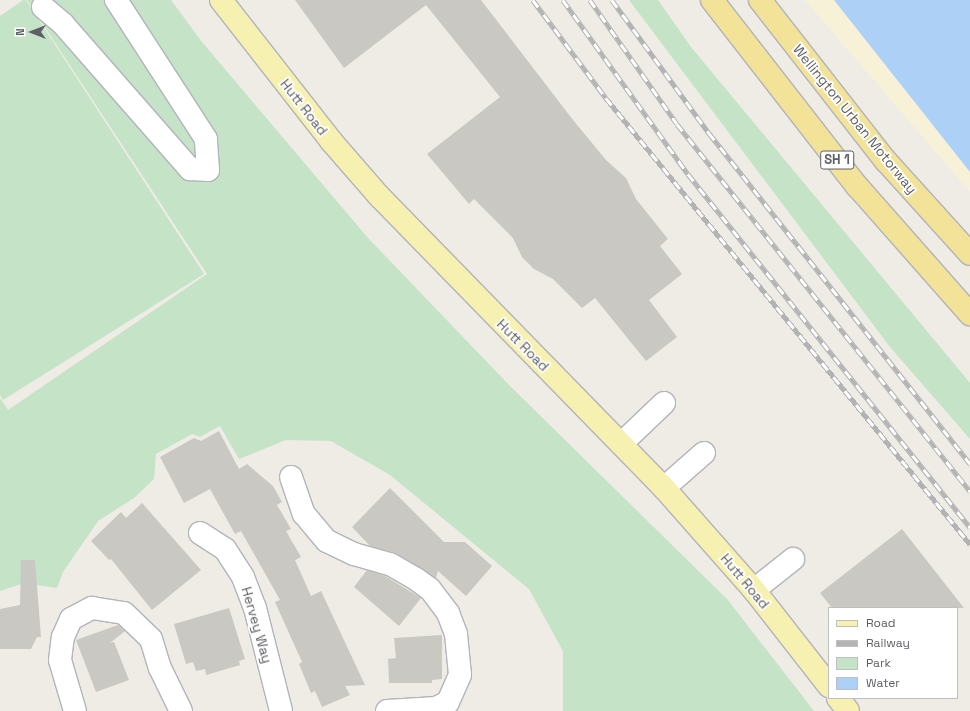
<!DOCTYPE html>
<style>
body{margin:0}
#map{position:relative;width:970px;height:711px;overflow:hidden;background:#eeece5;font-family:"Space Grotesk",sans-serif}
div>[style]{position:absolute}
.green>*{inset:0;background:#c4e3c7}
.sand>*{inset:0;background:#f7f2d7}
.water>*{inset:0;background:#add0f6}
.building>*{inset:0;background:#c9c8c2}
.roads{filter:drop-shadow(1px 0 #b2b4b9) drop-shadow(-1px 0 #b2b4b9) drop-shadow(0 1px #b2b4b9) drop-shadow(0 -1px #b2b4b9)}
.minor>*{height:22px;margin:-11px;padding:0 11px;transform-origin:11px;border-radius:11px;background:#fff}
.major>*{height:22px;margin:-11px;padding:0 11px;transform-origin:11px;border-radius:11px;background:#f7f1b1}
.highway>*{height:22px;margin:-11px;padding:0 11px;transform-origin:11px;border-radius:11px;background:#f2e398}
.rail>*{height:4.5px;margin-top:-2.25px;transform-origin:0;background:repeating-linear-gradient(90deg,#fff 0 9px,#b3b3b4 0 18px);box-sizing:border-box;border-block:1px solid #b3b3b4}
span{translate:-50% -50%;white-space:nowrap;text-align:center;line-height:1.15;-webkit-text-stroke:3.5px #fff;paint-order:stroke}
.shield-label span{padding:1px 3px;background:#fff;border:1px solid;border-radius:3px;-webkit-text-stroke-width:0}
.shield-label{font-size:13px;color:#5d5f64;font-weight:700}
.street-label{font-size:14px;color:#5d5f64}
.legend{position:absolute;left:828px;top:607px;width:130px;height:92px;box-sizing:border-box;background:#fff;border:1px solid #bebfc1;margin:0;padding:5px 7px;list-style:none;font-size:12px;color:#5d5f64}
.legend li{display:flex;align-items:center;gap:8px;height:20px}
.legend b{width:20px;border:1px solid #bebfc1}
.north{position:absolute;left:12px;top:12px;width:40px;height:40px;-webkit-text-stroke:3px #fff;paint-order:stroke;rotate:270deg;font-size:11px;font-weight:700;line-height:16px;text-align:center;color:#5d5f64}
.north::after{content:'';display:block;margin:auto;width:14px;height:18px;background:#5d5f64;clip-path:polygon(50% 0,100% 100%,50% 72%,0 100%)}
</style>
<div id="map">
<div class="green">
<i style="clip-path:polygon(23px 0,26px 0,204px 274px,3px 400px,0 395px,0 16px)"></i>
<i style="clip-path:polygon(27px 0,171px 0,202px 42px,368px 238px,510px 386px,727px 599px,814px 711px,563px 711px,563px 651px,529px 589px,390px 475px,331px 441px,286px 440px,239px 459px,220px 426px,200px 437px,192px 434px,156px 454px,154px 479px,134px 498px,98px 521px,63px 572px,57px 588px,24px 583px,0 591px,0 398px,8px 410px,207px 274px)"></i>
<i style="clip-path:polygon(629px 0,658px 0,691px 47px,970px 383px,970px 439px,890px 347px)"></i>
</div>
<div class="sand">
<i style="clip-path:polygon(805px 0,834px 0,970px 172px,970px 192px)"></i>
</div>
<div class="water">
<i style="clip-path:polygon(834px 0,970px 0,970px 172px)"></i>
</div>
<div class="building">
<i style="clip-path:polygon(295px 0,481px 0,573px 120px,606px 160px,626px 178px,636px 199px,668px 239px,660px 246px,682px 274px,649px 300px,677px 337px,646px 361px,595px 298px,582px 308px,553px 279px,534px 269px,522px 257px,513px 238px,474px 199px,469px 204px,427px 154px,500px 97px,426px 5px,344px 68px)"></i>
<i style="clip-path:polygon(219px 431px,239px 469px,247px 464px,273px 486px,282px 502px,277px 505px,291px 529px,286px 531px,301px 557px,295px 560px,311px 596px,321px 591px,365px 685px,345px 686px,350px 695px,322px 707px,315px 691px,311px 693px,299px 664px,302px 662px,275px 602px,280px 600px,241px 531px,235px 534px,210px 489px,184px 503px,160px 457px,194px 438px,201px 441px)"></i>
<i style="clip-path:polygon(390px 488px,444px 542px,465px 542px,492px 566px,466px 596px,438px 571px,436px 578px,396px 553px,370px 546px,352px 527px)"></i>
<i style="clip-path:polygon(142px 503px,201px 570px,152px 610px,111px 559px,109px 560px,91px 541px,121px 512px,126px 518px)"></i>
<i style="clip-path:polygon(902px 529px,964px 608px,832px 608px,820px 593px)"></i>
<i style="clip-path:polygon(21px 560px,35px 560px,41px 637px,37px 637px,31px 649px,0 649px,0 609px,20px 605px)"></i>
<i style="clip-path:polygon(367px 570px,385px 576px,421px 598px,399px 626px,354px 587px)"></i>
<i style="clip-path:polygon(229px 608px,245px 659px,239px 661px,240px 665px,206px 675px,205px 669px,196px 671px,193px 662px,186px 664px,174px 624px)"></i>
<i style="clip-path:polygon(118px 625px,125px 631px,110px 643px,114px 642px,129px 680px,96px 692px,76px 640px)"></i>
<i style="clip-path:polygon(442px 635px,442px 679px,432px 680px,432px 683px,389px 683px,388px 659px,396px 658px,394px 638px)"></i>
</div>
<div class="roads">
<div class="minor">
<i style="left:43px;top:7px;width:26px;rotate:40deg"></i>
<i style="left:63px;top:24px;width:193px;rotate:48.8deg"></i>
<i style="left:190px;top:169px;width:18px;rotate:3deg"></i>
<i style="left:208px;top:170px;width:31px;rotate:-94deg"></i>
<i style="left:206px;top:139px;width:166px;rotate:-122.9deg"></i>
<i style="left:622px;top:443px;width:58px;rotate:-43.6deg"></i>
<i style="left:291px;top:477px;width:39px;rotate:71deg"></i>
<i style="left:304px;top:514px;width:35px;rotate:50deg"></i>
<i style="left:327px;top:541px;width:30px;rotate:26deg"></i>
<i style="left:354px;top:554px;width:37px;rotate:16deg"></i>
<i style="left:390px;top:564px;width:30px;rotate:30deg"></i>
<i style="left:416px;top:579px;width:17px;rotate:36deg"></i>
<i style="left:430px;top:589px;width:30px;rotate:53deg"></i>
<i style="left:448px;top:613px;width:22px;rotate:69deg"></i>
<i style="left:456px;top:634px;width:41px;rotate:84.4deg"></i>
<i style="left:460px;top:675px;width:30px;rotate:114deg"></i>
<i style="left:448px;top:702px;width:13px;rotate:153deg"></i>
<i style="left:436px;top:708px;width:49px;rotate:176.5deg"></i>
<i style="left:664px;top:488px;width:53px;rotate:-41.2deg"></i>
<i style="left:200px;top:533px;width:30px;rotate:33deg"></i>
<i style="left:225px;top:549px;width:33px;rotate:57deg"></i>
<i style="left:243px;top:577px;width:33px;rotate:69deg"></i>
<i style="left:255px;top:608px;width:106px;rotate:75.8deg"></i>
<i style="left:754px;top:590px;width:50px;rotate:-38.5deg"></i>
<i style="left:75px;top:711px;width:53px;rotate:-106.4deg"></i>
<i style="left:60px;top:660px;width:23px;rotate:-83deg"></i>
<i style="left:63px;top:637px;width:20px;rotate:-66deg"></i>
<i style="left:71px;top:619px;width:24px;rotate:-28deg"></i>
<i style="left:92px;top:608px;width:32px;rotate:9deg"></i>
<i style="left:124px;top:613px;width:37px;rotate:44deg"></i>
<i style="left:151px;top:639px;width:30px;rotate:73deg"></i>
<i style="left:160px;top:668px;width:48px;rotate:64deg"></i>
</div>
<div class="major">
<i style="left:221px;top:0;width:180px;rotate:52deg"></i>
<i style="left:332px;top:142px;width:72px;rotate:49deg"></i>
<i style="left:379px;top:196px;width:408px;rotate:45.7deg"></i>
<i style="left:664px;top:488px;width:136px;rotate:48.6deg"></i>
<i style="left:754px;top:590px;width:122px;rotate:52deg"></i>
<i style="left:838px;top:698px;width:16px;rotate:52deg"></i>
</div>
<div class="highway">
<i style="left:712px;top:0;width:236px;rotate:52.1deg"></i>
<i style="left:857px;top:186px;width:171px;rotate:48.6deg"></i>
<i style="left:760px;top:0;width:204px;rotate:52deg"></i>
<i style="left:886px;top:161px;width:125px;rotate:47.9deg"></i>
</div>
</div>
<div class="rail">
<i style="left:533px;top:0;width:122px;rotate:53.3deg"></i>
<i style="left:606px;top:98px;width:576px;rotate:50.78deg"></i>
<i style="left:563px;top:0;width:214px;rotate:54.3deg"></i>
<i style="left:688px;top:174px;width:452px;rotate:51.4deg"></i>
<i style="left:590px;top:0;width:151px;rotate:54.9deg"></i>
<i style="left:677px;top:124px;width:470px;rotate:51.4deg"></i>
<i style="left:612px;top:0;width:165px;rotate:53.9deg"></i>
<i style="left:709px;top:133px;width:422px;rotate:51.7deg"></i>
</div>
<div class="shield-label">
<span style="left:837px;top:160px">SH 1</span>
</div>
<div class="street-label">
<span style="left:304px;top:107px;rotate:52deg">Hutt Road</span>
<span style="left:855px;top:119px;rotate:51deg">Wellington Urban Motorway</span>
<span style="left:523px;top:345px;rotate:45deg">Hutt Road</span>
<span style="left:745px;top:581px;rotate:50deg">Hutt Road</span>
<span style="left:257px;top:625px;rotate:74deg">Hervey Way</span>
</div>
<ul class="legend">
<li><b style="height:5px;background:#f7f1b1"></b>Road</li>
<li><b style="height:5px;background:#b3b3b4"></b>Railway</li>
<li><b style="height:11px;background:#c4e3c7"></b>Park</li>
<li><b style="height:11px;background:#add0f6"></b>Water</li>
</ul>
<div class="north">N</div>
</div>
